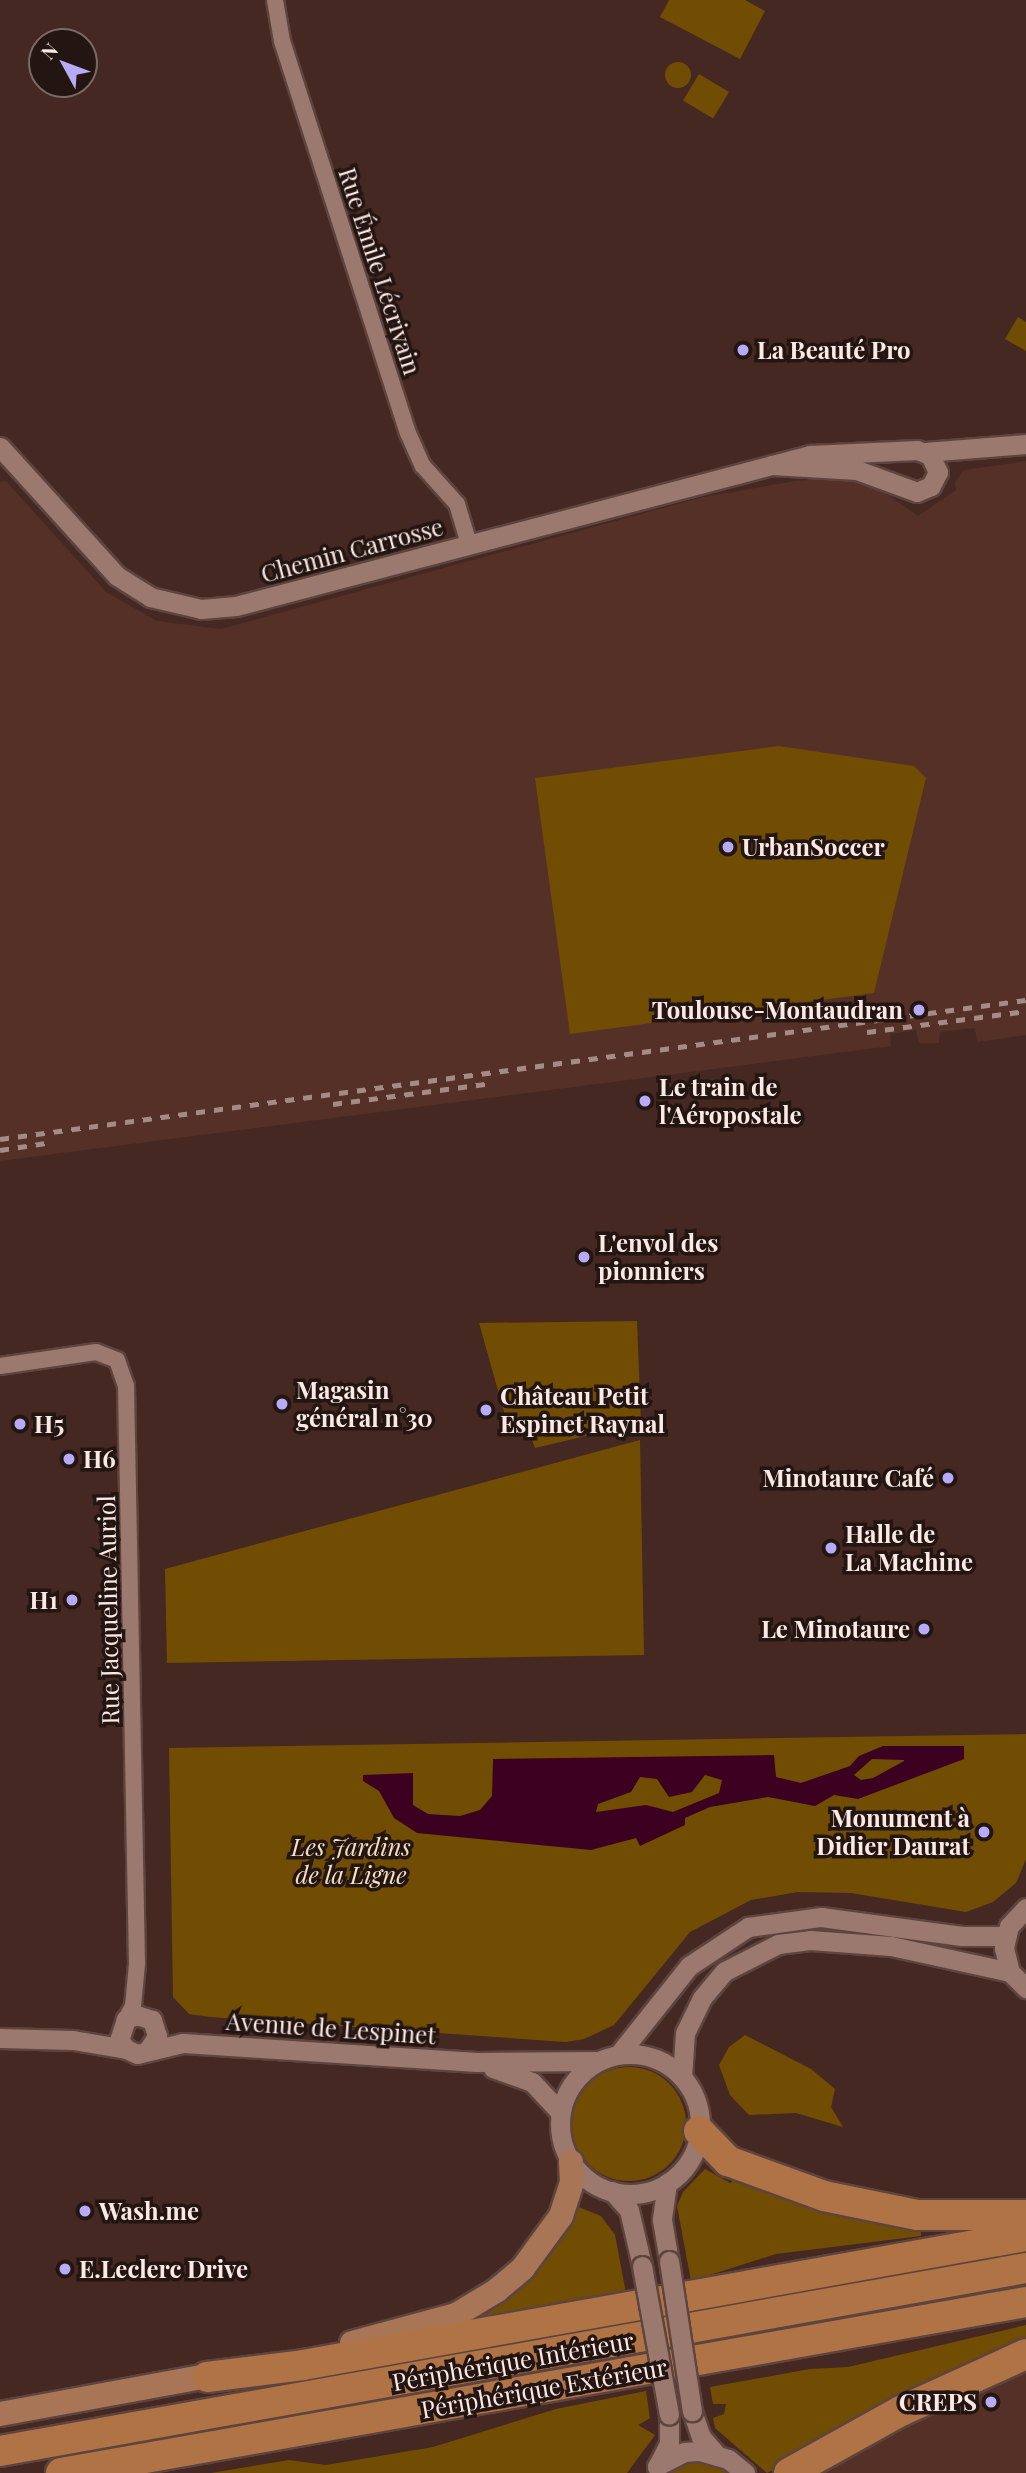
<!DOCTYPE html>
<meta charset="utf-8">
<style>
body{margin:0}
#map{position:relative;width:1026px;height:2473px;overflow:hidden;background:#452821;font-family:"Playfair Display",serif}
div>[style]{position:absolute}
.built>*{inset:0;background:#543026}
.green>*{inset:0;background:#714d03;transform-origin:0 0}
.round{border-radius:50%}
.water>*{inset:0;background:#3c0021}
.roads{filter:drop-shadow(2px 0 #5d443e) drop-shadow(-2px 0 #5d443e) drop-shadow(0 2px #5d443e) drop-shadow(0 -2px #5d443e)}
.minor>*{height:16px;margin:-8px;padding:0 8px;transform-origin:8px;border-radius:8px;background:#9c796f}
.tertiary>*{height:19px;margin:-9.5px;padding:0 9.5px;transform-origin:9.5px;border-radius:9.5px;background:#9c796f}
.tertiary>.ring{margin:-9.5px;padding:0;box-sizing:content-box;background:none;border:19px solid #9c796f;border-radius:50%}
.primary>*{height:24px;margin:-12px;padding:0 12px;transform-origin:12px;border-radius:12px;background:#a87556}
.motorway>*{height:30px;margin:-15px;padding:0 15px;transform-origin:15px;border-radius:15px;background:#b07345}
.rail>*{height:5px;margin-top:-2.5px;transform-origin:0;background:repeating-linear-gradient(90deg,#a48b85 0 9px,transparent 0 18px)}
.bridges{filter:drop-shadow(2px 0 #5d443e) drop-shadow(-2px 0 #5d443e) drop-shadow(0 2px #5d443e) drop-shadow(0 -2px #5d443e)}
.tertiary-bridge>*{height:19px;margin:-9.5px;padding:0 9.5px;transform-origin:9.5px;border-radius:9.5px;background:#9c796f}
.dots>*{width:19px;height:19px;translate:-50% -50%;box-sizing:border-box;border:4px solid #231512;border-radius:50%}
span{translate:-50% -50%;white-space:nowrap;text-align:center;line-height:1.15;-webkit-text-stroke:7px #231512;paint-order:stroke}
.street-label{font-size:24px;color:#fde9e4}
.poi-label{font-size:24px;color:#fde9e4;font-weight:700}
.left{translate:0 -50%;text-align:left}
.right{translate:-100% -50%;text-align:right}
.park-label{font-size:24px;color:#f7e0bf;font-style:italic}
.north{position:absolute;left:28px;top:28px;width:70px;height:70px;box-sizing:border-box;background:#231512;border:2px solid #7a6a66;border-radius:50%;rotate:311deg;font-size:19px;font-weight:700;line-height:28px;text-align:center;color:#fde9e4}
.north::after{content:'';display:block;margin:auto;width:24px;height:32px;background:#b7abf7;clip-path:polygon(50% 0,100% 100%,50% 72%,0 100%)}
</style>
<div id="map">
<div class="built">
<i style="clip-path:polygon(1026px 461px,1026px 1035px,977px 1042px,975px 1028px,940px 1032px,939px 1043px,919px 1043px,916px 1030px,890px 1034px,891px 1046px,0 1161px,0 482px,6px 481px,106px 592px,157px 621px,221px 629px,703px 497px,796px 481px,829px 478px,858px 483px,883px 491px,918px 516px,956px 490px,955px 482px,964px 470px)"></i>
<i style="clip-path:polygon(1026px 2372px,1026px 2473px,819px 2473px,1002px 2379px)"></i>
</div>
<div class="green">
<i style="clip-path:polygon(669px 0,745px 0,765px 11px,740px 59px,660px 17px)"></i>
<i class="round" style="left:665px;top:62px;width:26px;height:26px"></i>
<i style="left:699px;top:74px;width:35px;height:31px;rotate:31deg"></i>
<i style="clip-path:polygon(1018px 317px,1026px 322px,1026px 351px,1005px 339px)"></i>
<i style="clip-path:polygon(779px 746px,914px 766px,926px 778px,874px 993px,570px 1034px,535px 778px)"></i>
<i style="clip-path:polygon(637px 1321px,641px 1423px,535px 1448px,525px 1421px,508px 1426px,479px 1323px)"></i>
<i style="clip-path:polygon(640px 1440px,644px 1655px,167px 1663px,165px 1569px)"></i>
<i style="clip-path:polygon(1026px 1734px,1026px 1859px,1016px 1883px,993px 1902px,966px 1912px,851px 1893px,798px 1892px,751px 1900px,690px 1932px,614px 2025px,584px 2039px,566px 2042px,210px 2017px,189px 2014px,173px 1997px,169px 1748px)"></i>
<i style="clip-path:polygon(745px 2035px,811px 2069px,835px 2089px,831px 2107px,843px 2127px,796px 2113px,749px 2115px,730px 2095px,719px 2065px,729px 2047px)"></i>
<i class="round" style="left:572px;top:2067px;width:114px;height:114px"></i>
<i style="clip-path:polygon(705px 2169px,730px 2183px,734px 2180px,813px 2209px,921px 2229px,921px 2236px,776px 2254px,691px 2281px,677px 2206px,683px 2192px)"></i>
<i style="clip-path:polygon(576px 2206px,601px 2216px,615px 2235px,626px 2293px,438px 2329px,528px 2277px,558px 2242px)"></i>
<i style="clip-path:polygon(1026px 2325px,1026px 2339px,767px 2473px,715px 2428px,713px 2418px,724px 2414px,726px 2404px,713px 2404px,710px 2387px,810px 2369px,848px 2367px)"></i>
<i style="clip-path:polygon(646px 2391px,650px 2418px,638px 2425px,655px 2435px,627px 2473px,211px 2473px,289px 2460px,326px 2465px,433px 2447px,556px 2409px)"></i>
<i style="clip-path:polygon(695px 2461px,713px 2464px,729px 2473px,666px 2473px)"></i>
</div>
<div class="water">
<i style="clip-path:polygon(evenodd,883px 1746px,964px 1746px,964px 1759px,858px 1799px,834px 1795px,815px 1806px,768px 1797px,710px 1807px,685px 1818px,685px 1825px,640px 1846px,636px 1838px,591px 1850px,417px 1833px,394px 1818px,379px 1791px,363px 1781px,363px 1775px,413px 1773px,413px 1805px,428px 1814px,460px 1816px,480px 1810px,492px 1796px,493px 1759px,774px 1755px,776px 1777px,801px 1783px,850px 1766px,859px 1756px,883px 1746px,872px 1759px,904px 1760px,904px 1761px,873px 1778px,861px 1780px,854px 1775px,872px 1759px,883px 1746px,705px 1775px,722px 1780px,719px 1793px,673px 1812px,646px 1805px,596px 1812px,598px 1804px,631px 1792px,640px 1777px,657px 1779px,669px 1797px,692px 1792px,705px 1775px)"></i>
</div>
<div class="roads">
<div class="minor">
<i style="left:275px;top:0;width:42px;rotate:80.3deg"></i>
<i style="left:282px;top:41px;width:412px;rotate:72.2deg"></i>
<i style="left:408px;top:433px;width:36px;rotate:66deg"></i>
<i style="left:423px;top:466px;width:51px;rotate:48.2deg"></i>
<i style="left:457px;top:504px;width:42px;rotate:73.3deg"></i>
<i style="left:0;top:1366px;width:97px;rotate:-8.3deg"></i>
<i style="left:96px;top:1352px;width:22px;rotate:21deg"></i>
<i style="left:117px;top:1360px;width:28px;rotate:71deg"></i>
<i style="left:126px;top:1386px;width:578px;rotate:88.91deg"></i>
<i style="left:137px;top:1964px;width:42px;rotate:95.4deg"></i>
<i style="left:133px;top:2006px;width:15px;rotate:118deg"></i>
</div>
<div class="tertiary">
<i style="left:0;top:447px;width:174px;rotate:47.8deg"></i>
<i style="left:117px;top:576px;width:39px;rotate:32deg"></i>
<i style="left:150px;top:597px;width:52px;rotate:13.2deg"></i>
<i style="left:201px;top:609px;width:35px;rotate:-5deg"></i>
<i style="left:236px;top:606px;width:594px;rotate:-14.74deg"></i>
<i style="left:810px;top:455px;width:107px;rotate:-2.7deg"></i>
<i style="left:917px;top:450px;width:14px;rotate:21deg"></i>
<i style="left:930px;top:455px;width:19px;rotate:65deg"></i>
<i style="left:938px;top:472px;width:16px;rotate:117deg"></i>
<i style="left:931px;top:486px;width:15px;rotate:157deg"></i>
<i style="left:917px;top:492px;width:64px;rotate:-159.9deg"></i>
<i style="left:857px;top:470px;width:85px;rotate:-176.6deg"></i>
<i style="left:925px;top:452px;width:101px;rotate:-4.5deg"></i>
<i style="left:1026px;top:1908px;width:25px;rotate:133deg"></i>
<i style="left:1009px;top:1926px;width:23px;rotate:103deg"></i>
<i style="left:1004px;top:1948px;width:25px;rotate:76deg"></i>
<i style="left:1010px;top:1972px;width:23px;rotate:45deg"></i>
<i style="left:0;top:2038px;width:73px;rotate:1.6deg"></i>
<i style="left:73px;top:2040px;width:54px;rotate:9.6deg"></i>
<i style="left:148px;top:2050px;width:17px;rotate:-57deg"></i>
<i style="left:157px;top:2036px;width:17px;rotate:-107deg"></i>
<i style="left:152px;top:2020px;width:16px;rotate:-162deg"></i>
<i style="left:137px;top:2015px;width:12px;rotate:160deg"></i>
<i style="left:126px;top:2019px;width:22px;rotate:108deg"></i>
<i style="left:119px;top:2040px;width:11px;rotate:52deg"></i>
<i style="left:126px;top:2049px;width:12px;rotate:24deg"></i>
<i style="left:137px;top:2054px;width:47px;rotate:-13.4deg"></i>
<i style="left:183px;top:2043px;width:294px;rotate:3.7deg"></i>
<i style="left:476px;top:2062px;width:122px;rotate:-0.5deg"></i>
<i style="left:619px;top:2054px;width:112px;rotate:-51.5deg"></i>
<i style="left:689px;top:1966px;width:71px;rotate:-33.5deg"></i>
<i style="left:748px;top:1927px;width:74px;rotate:-7.8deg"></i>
<i style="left:821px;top:1917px;width:142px;rotate:7.7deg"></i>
<i style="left:962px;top:1936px;width:43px"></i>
<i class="ring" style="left:560px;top:2054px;width:121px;height:121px"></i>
<i style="left:493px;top:2068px;width:41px;rotate:19.7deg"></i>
<i style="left:532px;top:2082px;width:42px;rotate:46.9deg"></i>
<i style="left:682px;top:2077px;width:44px;rotate:-86.1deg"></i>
<i style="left:685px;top:2033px;width:39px;rotate:-64deg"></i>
<i style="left:702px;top:1998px;width:35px;rotate:-50deg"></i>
<i style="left:725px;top:1971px;width:59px;rotate:-27deg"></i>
<i style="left:778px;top:1944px;width:32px;rotate:-7deg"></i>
<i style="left:810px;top:1940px;width:81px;rotate:4.2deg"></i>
<i style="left:891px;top:1946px;width:122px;rotate:12.3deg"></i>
<i style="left:667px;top:2183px;width:37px;rotate:98deg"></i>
<i style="left:662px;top:2220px;width:42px;rotate:80.3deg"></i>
<i style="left:612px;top:2191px;width:25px;rotate:48deg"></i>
<i style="left:629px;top:2210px;width:57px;rotate:76.9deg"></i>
<i style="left:692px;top:2411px;width:28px;rotate:71deg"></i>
<i style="left:701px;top:2437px;width:21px;rotate:49deg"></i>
<i style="left:657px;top:2466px;width:30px;rotate:-27deg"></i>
<i style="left:684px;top:2452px;width:16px;rotate:-4deg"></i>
<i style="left:700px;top:2451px;width:29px;rotate:16deg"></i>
<i style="left:728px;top:2459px;width:22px;rotate:39deg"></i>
<i style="left:657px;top:2467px;width:27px;rotate:-63deg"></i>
<i style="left:669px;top:2443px;width:28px;rotate:-90deg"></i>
</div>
<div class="primary">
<i style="left:352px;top:2343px;width:108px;rotate:-15.1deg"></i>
<i style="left:456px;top:2315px;width:47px;rotate:-31deg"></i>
<i style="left:496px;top:2291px;width:35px;rotate:-40deg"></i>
<i style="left:523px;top:2268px;width:64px;rotate:-53.8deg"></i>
<i style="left:561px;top:2216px;width:36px;rotate:-72deg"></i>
<i style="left:572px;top:2182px;width:20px;rotate:-93deg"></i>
<i style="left:0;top:2414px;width:228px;rotate:-10.4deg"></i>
</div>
<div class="motorway">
<i style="left:699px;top:2131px;width:42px;rotate:46deg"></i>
<i style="left:728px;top:2161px;width:102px;rotate:20deg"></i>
<i style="left:824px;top:2196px;width:95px;rotate:11.5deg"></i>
<i style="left:917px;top:2215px;width:109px"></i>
<i style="left:207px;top:2377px;width:97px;rotate:-7.1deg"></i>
<i style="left:303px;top:2365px;width:734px;rotate:-10.12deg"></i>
<i style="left:0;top:2451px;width:1042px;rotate:-10.11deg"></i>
<i style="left:61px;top:2473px;width:980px;rotate:-10.05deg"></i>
<i style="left:789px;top:2473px;width:128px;rotate:-29deg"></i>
<i style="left:901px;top:2411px;width:137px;rotate:-24.5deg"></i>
</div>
</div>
<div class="rail">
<i style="left:867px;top:1032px;width:160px;rotate:-7.5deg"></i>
<i style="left:333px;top:1104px;width:161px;rotate:-7.5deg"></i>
<i style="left:0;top:1139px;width:1035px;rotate:-7.72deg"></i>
<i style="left:0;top:1150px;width:53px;rotate:-8.7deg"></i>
</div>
<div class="bridges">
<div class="tertiary-bridge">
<i style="left:669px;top:2261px;width:152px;rotate:81.3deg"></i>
<i style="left:642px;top:2266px;width:151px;rotate:79.7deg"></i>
</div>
</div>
<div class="dots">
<i style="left:743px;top:350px;background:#b7abf7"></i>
<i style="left:728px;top:847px;background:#b7abf7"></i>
<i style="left:919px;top:1010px;background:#b7abf7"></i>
<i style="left:645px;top:1101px;background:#b7abf7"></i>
<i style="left:584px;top:1257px;background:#b7abf7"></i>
<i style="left:282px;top:1404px;background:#b7abf7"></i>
<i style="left:486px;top:1410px;background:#b7abf7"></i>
<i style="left:20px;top:1424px;background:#b7abf7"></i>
<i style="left:69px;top:1459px;background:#b7abf7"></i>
<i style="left:948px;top:1478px;background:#b7abf7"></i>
<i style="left:831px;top:1548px;background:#b7abf7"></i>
<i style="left:72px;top:1600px;background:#b7abf7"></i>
<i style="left:924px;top:1629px;background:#b7abf7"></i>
<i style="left:984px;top:1832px;background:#b7abf7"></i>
<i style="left:85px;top:2211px;background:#b7abf7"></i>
<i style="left:65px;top:2269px;background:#b7abf7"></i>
<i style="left:991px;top:2402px;background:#b7abf7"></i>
</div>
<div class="street-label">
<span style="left:380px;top:271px;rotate:72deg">Rue Émile Lécrivain</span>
<span style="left:352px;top:550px;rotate:-15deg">Chemin Carrosse</span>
<span style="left:108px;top:1610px;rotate:-91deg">Rue Jacqueline Auriol</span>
<span style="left:331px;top:2028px;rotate:4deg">Avenue de Lespinet</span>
<span style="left:513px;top:2361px;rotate:-10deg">Périphérique Intérieur</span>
<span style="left:544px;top:2388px;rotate:-10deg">Périphérique Extérieur</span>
</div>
<div class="poi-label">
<span class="left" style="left:757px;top:350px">La Beauté Pro</span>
<span class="left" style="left:742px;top:847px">UrbanSoccer</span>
<span class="right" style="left:903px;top:1010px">Toulouse-Montaudran</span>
<span class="left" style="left:659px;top:1101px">Le train de<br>l'Aéropostale</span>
<span class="left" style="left:598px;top:1257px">L'envol des<br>pionniers</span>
<span class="left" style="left:296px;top:1404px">Magasin<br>général n°30</span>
<span class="left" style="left:500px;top:1410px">Château Petit<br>Espinet Raynal</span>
<span class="left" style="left:34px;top:1424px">H5</span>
<span class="left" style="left:83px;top:1459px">H6</span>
<span class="right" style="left:934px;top:1478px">Minotaure Café</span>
<span class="left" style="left:845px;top:1548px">Halle de<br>La Machine</span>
<span class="right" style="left:58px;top:1600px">H1</span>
<span class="right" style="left:910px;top:1629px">Le Minotaure</span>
<span class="right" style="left:970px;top:1832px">Monument à<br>Didier Daurat</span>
<span class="left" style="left:99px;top:2211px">Wash.me</span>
<span class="left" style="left:79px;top:2269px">E.Leclerc Drive</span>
<span class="right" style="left:977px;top:2402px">CREPS</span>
</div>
<div class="park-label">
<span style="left:351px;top:1861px">Les Jardins<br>de la Ligne</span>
</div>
<div class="north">N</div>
</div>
